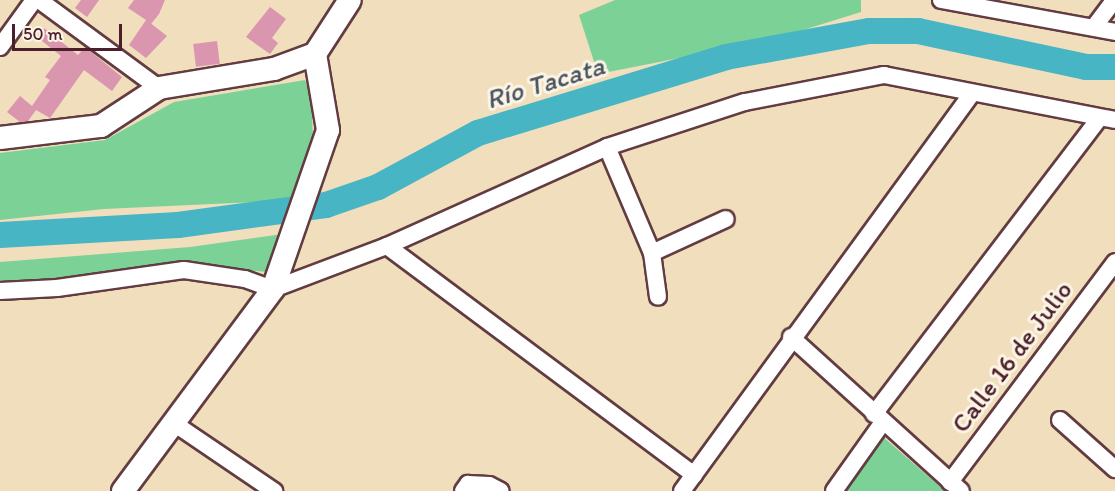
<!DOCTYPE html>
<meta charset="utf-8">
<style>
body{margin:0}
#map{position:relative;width:1115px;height:491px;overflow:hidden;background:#f0debd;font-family:Itim,sans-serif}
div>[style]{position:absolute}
.green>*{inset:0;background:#7cd296}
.river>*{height:26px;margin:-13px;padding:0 13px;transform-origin:13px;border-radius:13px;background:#48b5c4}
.building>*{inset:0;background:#da95af;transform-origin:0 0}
.roads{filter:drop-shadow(2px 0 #633c41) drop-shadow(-2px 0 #633c41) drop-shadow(0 2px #633c41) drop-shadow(0 -2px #633c41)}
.street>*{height:16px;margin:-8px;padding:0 8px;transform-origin:8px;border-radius:8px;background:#fff}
.secondary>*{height:22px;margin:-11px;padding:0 11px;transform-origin:11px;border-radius:11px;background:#fff}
span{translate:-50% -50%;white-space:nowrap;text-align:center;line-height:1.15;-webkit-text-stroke:6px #fcf5e5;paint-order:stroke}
.street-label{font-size:26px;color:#4a1f2b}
.water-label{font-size:27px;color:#495461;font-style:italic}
.scale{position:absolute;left:12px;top:24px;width:110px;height:27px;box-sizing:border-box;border:3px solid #4a1f2b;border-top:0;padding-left:8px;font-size:18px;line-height:21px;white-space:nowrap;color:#4a1f2b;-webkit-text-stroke:4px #fcf5e5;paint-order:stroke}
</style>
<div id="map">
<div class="green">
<i style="clip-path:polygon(615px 0,861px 0,861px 12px,771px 40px,598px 74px,579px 15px)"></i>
<i style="clip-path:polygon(305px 80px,311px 95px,313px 136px,297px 200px,104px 209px,0 220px,0 153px,105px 140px,174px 102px)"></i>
<i style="clip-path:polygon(283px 234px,267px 272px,185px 264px,56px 282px,0 285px,0 262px,190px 247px)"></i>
<i style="clip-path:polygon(882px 436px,945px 491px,842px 491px)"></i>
</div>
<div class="river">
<i style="left:0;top:235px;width:178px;rotate:-3.2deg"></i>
<i style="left:178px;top:225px;width:149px;rotate:-7.7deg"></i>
<i style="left:326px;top:205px;width:55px;rotate:-19.1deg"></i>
<i style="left:378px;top:187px;width:114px;rotate:-28.4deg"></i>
<i style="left:478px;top:133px;width:259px;rotate:-17deg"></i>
<i style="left:726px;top:57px;width:145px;rotate:-10.3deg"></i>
<i style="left:869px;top:31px;width:49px"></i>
<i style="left:918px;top:31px;width:172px;rotate:12.1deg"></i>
<i style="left:1086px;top:67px;width:29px"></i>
</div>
<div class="building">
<i style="clip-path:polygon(81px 0,99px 0,87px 17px,75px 8px)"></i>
<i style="clip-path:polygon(134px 0,165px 0,159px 14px,151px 24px,149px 22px,167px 36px,146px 58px,129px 45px,146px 20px,128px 8px)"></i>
<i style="clip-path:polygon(270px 7px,286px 19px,272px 38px,278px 43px,270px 54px,246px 37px)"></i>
<i style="clip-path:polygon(44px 28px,78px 55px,85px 47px,122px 77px,112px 91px,84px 70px,50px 118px,36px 110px,28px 121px,20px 122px,7px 112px,20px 96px,32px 106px,50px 80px,45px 77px,61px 56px,37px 37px)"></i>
<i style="left:217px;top:41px;width:23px;height:24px;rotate:83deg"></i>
</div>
<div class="roads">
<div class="street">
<i style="left:39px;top:0;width:149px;rotate:36.3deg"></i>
<i style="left:941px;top:0;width:177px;rotate:10.4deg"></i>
<i style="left:1094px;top:27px;width:34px;rotate:-53deg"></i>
<i style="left:0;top:47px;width:58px;rotate:-54.1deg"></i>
<i style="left:607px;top:147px;width:115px;rotate:67deg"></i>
<i style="left:652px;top:253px;width:44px;rotate:82.2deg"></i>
<i style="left:387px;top:246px;width:383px;rotate:36.7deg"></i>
<i style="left:652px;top:253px;width:81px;rotate:-24.7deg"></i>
<i style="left:0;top:291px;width:57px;rotate:-3deg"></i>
<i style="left:57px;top:288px;width:128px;rotate:-8.1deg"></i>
<i style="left:184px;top:270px;width:62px;rotate:8.4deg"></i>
<i style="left:245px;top:279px;width:30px;rotate:20deg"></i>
<i style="left:273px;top:289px;width:122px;rotate:-20.7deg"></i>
<i style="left:387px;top:246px;width:241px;rotate:-24.2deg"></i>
<i style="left:607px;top:147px;width:145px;rotate:-18.1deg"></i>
<i style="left:745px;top:102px;width:142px;rotate:-11deg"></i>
<i style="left:884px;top:75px;width:235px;rotate:11deg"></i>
<i style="left:791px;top:337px;width:229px;rotate:42.2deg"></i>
<i style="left:874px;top:414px;width:371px;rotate:-52.7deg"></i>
<i style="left:1060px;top:420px;width:74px;rotate:41.7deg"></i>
<i style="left:175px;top:424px;width:120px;rotate:34.1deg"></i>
<i style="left:950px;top:482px;width:275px;rotate:-53.1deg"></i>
<i style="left:463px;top:491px;width:9px;rotate:-54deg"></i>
<i style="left:468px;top:484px;width:21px;rotate:3deg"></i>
<i style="left:489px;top:485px;width:13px;rotate:27deg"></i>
<i style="left:682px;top:491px;width:492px;rotate:-53.9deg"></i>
<i style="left:834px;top:491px;width:85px;rotate:-54.6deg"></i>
</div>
<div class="secondary">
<i style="left:0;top:138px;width:102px;rotate:-6.8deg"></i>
<i style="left:101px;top:126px;width:69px;rotate:-33.2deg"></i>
<i style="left:159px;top:88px;width:117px;rotate:-9.4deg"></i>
<i style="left:274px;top:69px;width:44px;rotate:-20.1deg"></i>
<i style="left:123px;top:491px;width:252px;rotate:-53.4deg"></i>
<i style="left:273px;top:289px;width:168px;rotate:-70.9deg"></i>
<i style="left:328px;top:130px;width:77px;rotate:-99.7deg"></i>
<i style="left:315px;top:54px;width:64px;rotate:-57.1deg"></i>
</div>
</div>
<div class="street-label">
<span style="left:1012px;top:357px;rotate:-53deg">Calle 16 de Julio</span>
</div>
<div class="water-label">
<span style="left:545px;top:82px;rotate:-17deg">Río Tacata</span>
</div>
<div class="scale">50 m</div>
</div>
